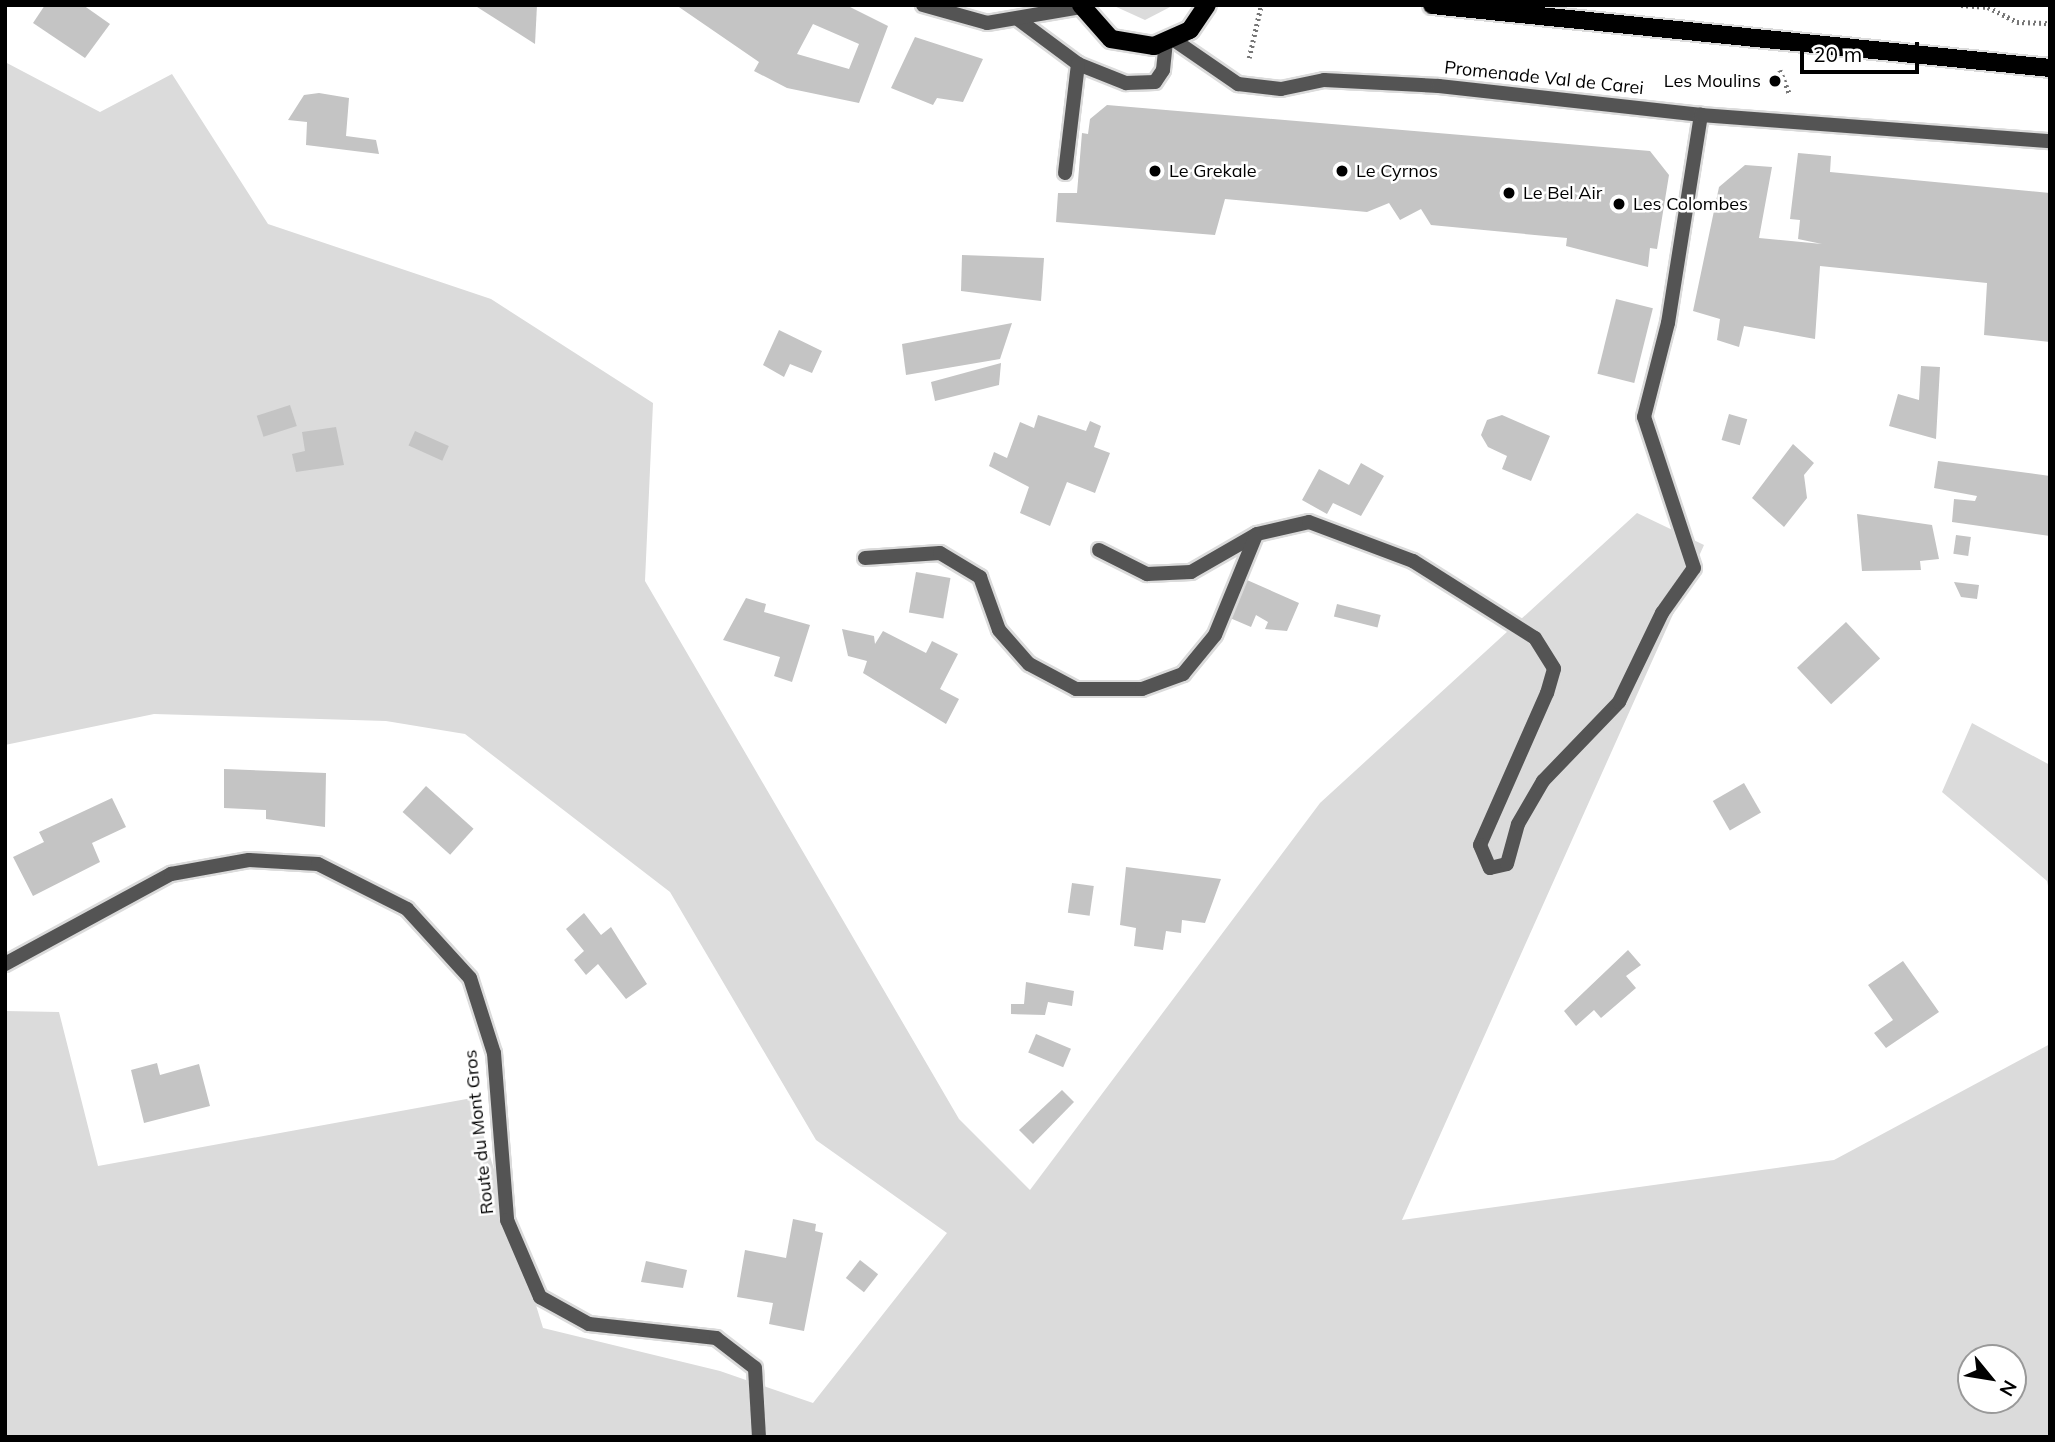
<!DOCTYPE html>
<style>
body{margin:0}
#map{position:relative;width:2055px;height:1442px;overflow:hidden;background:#fff;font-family:Mulish,sans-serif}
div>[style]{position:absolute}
.green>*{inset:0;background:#dbdbdb}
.building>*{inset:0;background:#c4c4c4;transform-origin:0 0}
.path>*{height:4.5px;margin-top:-2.25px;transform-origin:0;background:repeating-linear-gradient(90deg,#767676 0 2px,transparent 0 5.5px)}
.roads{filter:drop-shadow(2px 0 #dbdbdb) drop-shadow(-2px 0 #dbdbdb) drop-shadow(0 2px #dbdbdb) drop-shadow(0 -2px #dbdbdb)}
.service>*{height:14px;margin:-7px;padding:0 7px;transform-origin:7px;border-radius:7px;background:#545454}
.minor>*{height:14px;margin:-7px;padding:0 7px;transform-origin:7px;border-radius:7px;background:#545454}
.primary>*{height:18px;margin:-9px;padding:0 9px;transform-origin:9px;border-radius:9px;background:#000}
.dots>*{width:19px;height:19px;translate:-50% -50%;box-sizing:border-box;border:4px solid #fff;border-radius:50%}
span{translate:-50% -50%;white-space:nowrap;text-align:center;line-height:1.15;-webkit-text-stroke:5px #fff;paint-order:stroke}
.street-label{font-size:18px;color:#000}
.poi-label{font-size:18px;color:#000}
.right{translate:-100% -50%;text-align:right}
.left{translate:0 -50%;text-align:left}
.frame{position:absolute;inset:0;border:7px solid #000;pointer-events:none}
.north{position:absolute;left:1957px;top:1344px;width:70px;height:70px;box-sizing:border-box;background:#fff;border:2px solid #999;border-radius:50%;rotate:120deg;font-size:19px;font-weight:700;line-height:28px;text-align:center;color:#000}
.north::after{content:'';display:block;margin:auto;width:24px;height:32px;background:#000;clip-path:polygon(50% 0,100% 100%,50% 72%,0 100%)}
.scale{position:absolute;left:1800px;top:42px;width:119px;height:32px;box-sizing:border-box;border:4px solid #000;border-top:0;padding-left:9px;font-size:21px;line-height:24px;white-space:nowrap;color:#000;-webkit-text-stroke:5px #fff;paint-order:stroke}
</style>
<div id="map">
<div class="green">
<i style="clip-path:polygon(1112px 5px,1174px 5px,1145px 20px)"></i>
<i style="clip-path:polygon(evenodd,5px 62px,100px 112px,172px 74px,268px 224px,491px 299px,653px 403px,645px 581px,959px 1119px,1030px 1190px,1320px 803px,1637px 513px,1704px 545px,1402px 1220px,1834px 1160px,2050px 1044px,2050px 1437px,5px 1437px,5px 1011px,59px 1012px,98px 1166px,472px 1098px,543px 1328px,720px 1371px,813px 1403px,947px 1233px,816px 1140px,670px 892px,465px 734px,386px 721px,154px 714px,5px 745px,5px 62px,1971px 1358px,2013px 1358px,2013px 1400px,1971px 1400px,1971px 1358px)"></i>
<i style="clip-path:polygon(1972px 723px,2050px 765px,2050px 896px,2047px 881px,1942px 792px)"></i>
</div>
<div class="building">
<i style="clip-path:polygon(45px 5px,83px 5px,110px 24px,85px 58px,33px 23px)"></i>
<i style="clip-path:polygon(474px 5px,537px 5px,535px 44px)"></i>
<i style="clip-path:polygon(evenodd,676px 5px,846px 5px,888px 26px,859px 103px,787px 88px,754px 71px,759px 62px,676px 5px,813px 24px,859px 44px,849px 69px,797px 54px,813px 24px)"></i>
<i style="clip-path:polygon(915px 37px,983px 59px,963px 102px,937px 98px,933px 105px,891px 88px)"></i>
<i style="clip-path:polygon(319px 93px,349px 98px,346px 136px,376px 140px,379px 154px,306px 145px,307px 122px,288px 120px,304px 95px)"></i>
<i style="clip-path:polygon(1107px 105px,1650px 151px,1669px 175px,1657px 249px,1650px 248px,1648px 267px,1566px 246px,1567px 238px,1431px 225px,1421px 209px,1400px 220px,1389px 203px,1367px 212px,1225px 199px,1215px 235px,1056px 222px,1058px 193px,1077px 193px,1082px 133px,1088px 134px,1090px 119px)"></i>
<i style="clip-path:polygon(1798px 153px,1831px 156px,1830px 172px,2050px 193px,2050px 342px,1984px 335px,1987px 283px,1820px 266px,1815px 339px,1744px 326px,1739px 347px,1717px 340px,1720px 319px,1693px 311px,1719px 187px,1745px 165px,1772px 167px,1759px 238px,1822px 244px,1798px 239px,1800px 220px,1790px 219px)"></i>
<i style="clip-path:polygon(962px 255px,1044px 258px,1041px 301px,961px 291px)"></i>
<i style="left:1616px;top:299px;width:38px;height:77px;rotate:14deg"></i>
<i style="clip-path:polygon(1012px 323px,1000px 359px,906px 375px,902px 344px)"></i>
<i style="clip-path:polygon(779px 330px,822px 351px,812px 373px,790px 364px,784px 377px,763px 365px)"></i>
<i style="clip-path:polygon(1001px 363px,999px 385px,935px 401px,931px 382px)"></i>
<i style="clip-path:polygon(1921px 366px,1940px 367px,1936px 439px,1889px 426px,1898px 394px,1919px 400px)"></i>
<i style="left:290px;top:405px;width:22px;height:35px;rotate:72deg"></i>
<i style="left:1729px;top:414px;width:19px;height:27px;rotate:16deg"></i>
<i style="clip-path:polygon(1038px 415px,1086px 431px,1090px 421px,1101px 426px,1094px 447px,1110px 453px,1095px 493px,1067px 482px,1050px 526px,1020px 513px,1029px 487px,989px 466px,994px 452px,1007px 458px,1020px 422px,1034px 428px)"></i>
<i style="clip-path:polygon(1502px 415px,1550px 436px,1531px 481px,1502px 469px,1507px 456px,1488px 447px,1481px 435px,1487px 420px)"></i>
<i style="clip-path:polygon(336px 427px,344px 465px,296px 472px,292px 454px,305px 451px,302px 432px)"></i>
<i style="left:415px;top:431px;width:37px;height:16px;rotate:24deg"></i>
<i style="clip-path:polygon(1793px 444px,1814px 463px,1804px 475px,1807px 498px,1784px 527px,1752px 498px)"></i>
<i style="clip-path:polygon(1938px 461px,2050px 476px,2050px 536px,1952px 522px,1954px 499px,1975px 501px,1977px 496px,1934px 488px)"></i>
<i style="clip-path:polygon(1361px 463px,1384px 476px,1361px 516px,1333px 503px,1327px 514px,1302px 500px,1319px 469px,1349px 485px)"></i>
<i style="clip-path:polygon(1857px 514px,1932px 525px,1939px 559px,1920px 561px,1921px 570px,1862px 571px)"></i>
<i style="left:1956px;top:535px;width:15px;height:19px;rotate:8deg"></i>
<i style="left:916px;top:572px;width:35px;height:41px;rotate:10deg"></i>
<i style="clip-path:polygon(1247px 580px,1299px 603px,1287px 631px,1265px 629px,1268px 622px,1256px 615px,1251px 627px,1230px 618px)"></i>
<i style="clip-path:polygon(1954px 582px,1979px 585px,1977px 599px,1961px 597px)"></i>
<i style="clip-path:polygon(746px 598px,766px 604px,764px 612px,810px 625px,792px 682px,774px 676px,780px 657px,723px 640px)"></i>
<i style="left:1337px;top:604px;width:45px;height:13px;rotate:14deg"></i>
<i style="left:1846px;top:622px;width:50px;height:67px;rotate:47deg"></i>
<i style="clip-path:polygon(842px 629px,874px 636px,875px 644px,883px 631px,926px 653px,932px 641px,958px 654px,940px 689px,959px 699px,946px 724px,863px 673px,867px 661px,848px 656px)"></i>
<i style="clip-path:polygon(224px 769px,326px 773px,325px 827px,266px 819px,266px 810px,224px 808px)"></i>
<i style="left:1744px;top:783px;width:34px;height:36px;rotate:60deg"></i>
<i style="left:426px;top:786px;width:64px;height:35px;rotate:42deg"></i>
<i style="clip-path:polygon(112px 798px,126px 827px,92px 843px,100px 862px,33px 896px,13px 857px,44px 842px,39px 832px)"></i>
<i style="clip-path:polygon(1126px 867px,1221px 879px,1205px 923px,1182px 920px,1181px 933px,1166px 931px,1163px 950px,1134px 946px,1136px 928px,1120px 925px)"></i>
<i style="left:1072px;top:883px;width:22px;height:30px;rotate:8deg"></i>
<i style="clip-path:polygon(584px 913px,601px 935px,611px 927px,647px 984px,626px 999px,598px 964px,586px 975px,574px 960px,584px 951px,566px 929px)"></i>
<i style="clip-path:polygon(1628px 950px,1641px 965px,1626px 976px,1636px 988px,1601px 1018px,1594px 1010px,1576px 1026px,1564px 1011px)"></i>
<i style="clip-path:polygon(1903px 961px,1939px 1012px,1886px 1048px,1874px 1033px,1893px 1020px,1868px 985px)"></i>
<i style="clip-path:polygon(1026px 982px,1074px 991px,1072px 1006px,1048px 1002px,1045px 1015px,1011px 1014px,1011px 1004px,1024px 1004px)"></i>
<i style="left:1036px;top:1034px;width:38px;height:20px;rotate:23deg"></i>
<i style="clip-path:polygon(157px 1063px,160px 1075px,199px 1064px,210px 1106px,144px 1123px,131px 1070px)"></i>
<i style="clip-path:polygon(1062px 1090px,1074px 1102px,1033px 1144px,1019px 1130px)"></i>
<i style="clip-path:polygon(793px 1219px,816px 1224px,815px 1231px,823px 1233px,804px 1331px,769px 1324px,773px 1303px,737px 1297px,745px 1250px,786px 1258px)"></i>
<i style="left:860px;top:1260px;width:23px;height:23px;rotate:38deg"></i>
<i style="clip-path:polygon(646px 1261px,687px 1270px,683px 1288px,641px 1282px)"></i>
</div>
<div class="path">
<i style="left:1961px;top:5px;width:27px;rotate:4deg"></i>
<i style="left:1988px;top:7px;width:33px;rotate:27deg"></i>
<i style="left:2017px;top:22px;width:33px;rotate:2deg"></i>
<i style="left:1249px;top:58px;width:54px;rotate:-77.2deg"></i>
<i style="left:1780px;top:70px;width:27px;rotate:68deg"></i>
</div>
<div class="roads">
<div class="service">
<i style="left:1019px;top:20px;width:74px;rotate:36.7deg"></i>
<i style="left:1078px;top:64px;width:52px;rotate:21.6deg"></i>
<i style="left:1126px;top:83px;width:29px;rotate:-2deg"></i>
<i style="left:1155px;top:82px;width:14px;rotate:-56deg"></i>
<i style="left:1163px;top:70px;width:28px;rotate:-84deg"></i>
<i style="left:1065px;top:173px;width:110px;rotate:-83.2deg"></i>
<i style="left:1099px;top:550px;width:54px;rotate:26.6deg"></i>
<i style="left:1147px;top:574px;width:44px;rotate:-2.6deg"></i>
<i style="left:1191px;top:572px;width:76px;rotate:-29.9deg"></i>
<i style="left:1257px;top:534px;width:53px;rotate:-13deg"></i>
<i style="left:1309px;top:522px;width:111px;rotate:20.6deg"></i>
<i style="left:1413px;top:561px;width:144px;rotate:32.3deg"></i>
<i style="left:1535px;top:638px;width:36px;rotate:58deg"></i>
<i style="left:1554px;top:669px;width:25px;rotate:106deg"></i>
<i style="left:1547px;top:693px;width:166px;rotate:113.8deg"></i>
<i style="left:1480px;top:845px;width:25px;rotate:67deg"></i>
<i style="left:1490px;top:868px;width:17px;rotate:-13deg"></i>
<i style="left:1507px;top:864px;width:41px;rotate:-74.6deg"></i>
<i style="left:1518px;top:824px;width:50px;rotate:-59.8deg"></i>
<i style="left:1543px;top:781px;width:110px;rotate:-46.1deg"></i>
<i style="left:1619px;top:702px;width:99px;rotate:-64.2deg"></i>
<i style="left:1662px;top:613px;width:55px;rotate:-54.6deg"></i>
<i style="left:1694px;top:568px;width:159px;rotate:-108.3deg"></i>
<i style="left:1644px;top:417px;width:97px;rotate:-75.7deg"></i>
<i style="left:1668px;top:323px;width:211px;rotate:-81deg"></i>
<i style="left:865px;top:558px;width:75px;rotate:-3.8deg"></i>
<i style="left:940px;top:553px;width:47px;rotate:31deg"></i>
<i style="left:980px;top:577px;width:56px;rotate:70.3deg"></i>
<i style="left:999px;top:630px;width:45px;rotate:48.6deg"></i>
<i style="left:1029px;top:664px;width:53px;rotate:28deg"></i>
<i style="left:1076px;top:689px;width:66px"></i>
<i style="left:1142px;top:689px;width:44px;rotate:-20.1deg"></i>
<i style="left:1183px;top:674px;width:50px;rotate:-50.6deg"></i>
<i style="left:1215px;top:635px;width:108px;rotate:-67.7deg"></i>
</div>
<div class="minor">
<i style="left:923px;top:5px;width:66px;rotate:15.7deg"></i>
<i style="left:987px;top:23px;width:95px;rotate:-9.7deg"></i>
<i style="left:1174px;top:40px;width:78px;rotate:34.5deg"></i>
<i style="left:1238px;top:84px;width:43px;rotate:6.6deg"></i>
<i style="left:1281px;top:89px;width:44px;rotate:-11.8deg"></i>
<i style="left:1324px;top:80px;width:115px;rotate:3deg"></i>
<i style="left:1439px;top:86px;width:264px;rotate:6.3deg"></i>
<i style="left:1701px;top:115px;width:350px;rotate:4.3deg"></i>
<i style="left:5px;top:964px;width:189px;rotate:-28.5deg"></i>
<i style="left:171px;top:874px;width:79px;rotate:-10.2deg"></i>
<i style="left:249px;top:860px;width:69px;rotate:3.3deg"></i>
<i style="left:318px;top:864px;width:100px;rotate:26.8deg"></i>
<i style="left:407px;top:909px;width:93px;rotate:47.6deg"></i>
<i style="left:470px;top:978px;width:79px;rotate:72.3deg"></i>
<i style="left:494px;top:1053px;width:168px;rotate:85.5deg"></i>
<i style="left:507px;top:1220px;width:84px;rotate:66.8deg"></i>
<i style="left:540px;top:1297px;width:56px;rotate:28.9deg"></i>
<i style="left:589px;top:1324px;width:128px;rotate:6.3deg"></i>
<i style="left:716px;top:1338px;width:49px;rotate:37.6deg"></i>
<i style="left:755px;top:1368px;width:69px;rotate:86.7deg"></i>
</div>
<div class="primary">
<i style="left:1081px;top:5px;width:45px;rotate:48.6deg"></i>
<i style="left:1111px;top:39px;width:44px;rotate:9.2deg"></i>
<i style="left:1154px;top:46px;width:39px;rotate:-24deg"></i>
<i style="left:1190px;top:30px;width:30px;rotate:-56deg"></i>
<i style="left:1432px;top:5px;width:621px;rotate:5.82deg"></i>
</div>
</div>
<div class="dots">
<i style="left:1775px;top:81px;background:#000"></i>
<i style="left:1155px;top:171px;background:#000"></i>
<i style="left:1342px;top:171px;background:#000"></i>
<i style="left:1509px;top:193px;background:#000"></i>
<i style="left:1619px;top:204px;background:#000"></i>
</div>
<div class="street-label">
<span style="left:1544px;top:78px;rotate:6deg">Promenade Val de Carei</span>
<span style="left:479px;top:1132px;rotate:-96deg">Route du Mont Gros</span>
</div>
<div class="poi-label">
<span class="right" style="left:1761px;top:81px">Les Moulins</span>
<span class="left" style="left:1169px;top:171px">Le Grekale</span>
<span class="left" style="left:1356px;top:171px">Le Cyrnos</span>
<span class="left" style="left:1523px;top:193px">Le Bel Air</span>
<span class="left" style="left:1633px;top:204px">Les Colombes</span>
</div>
<div class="frame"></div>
<div class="north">N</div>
<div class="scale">20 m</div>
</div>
